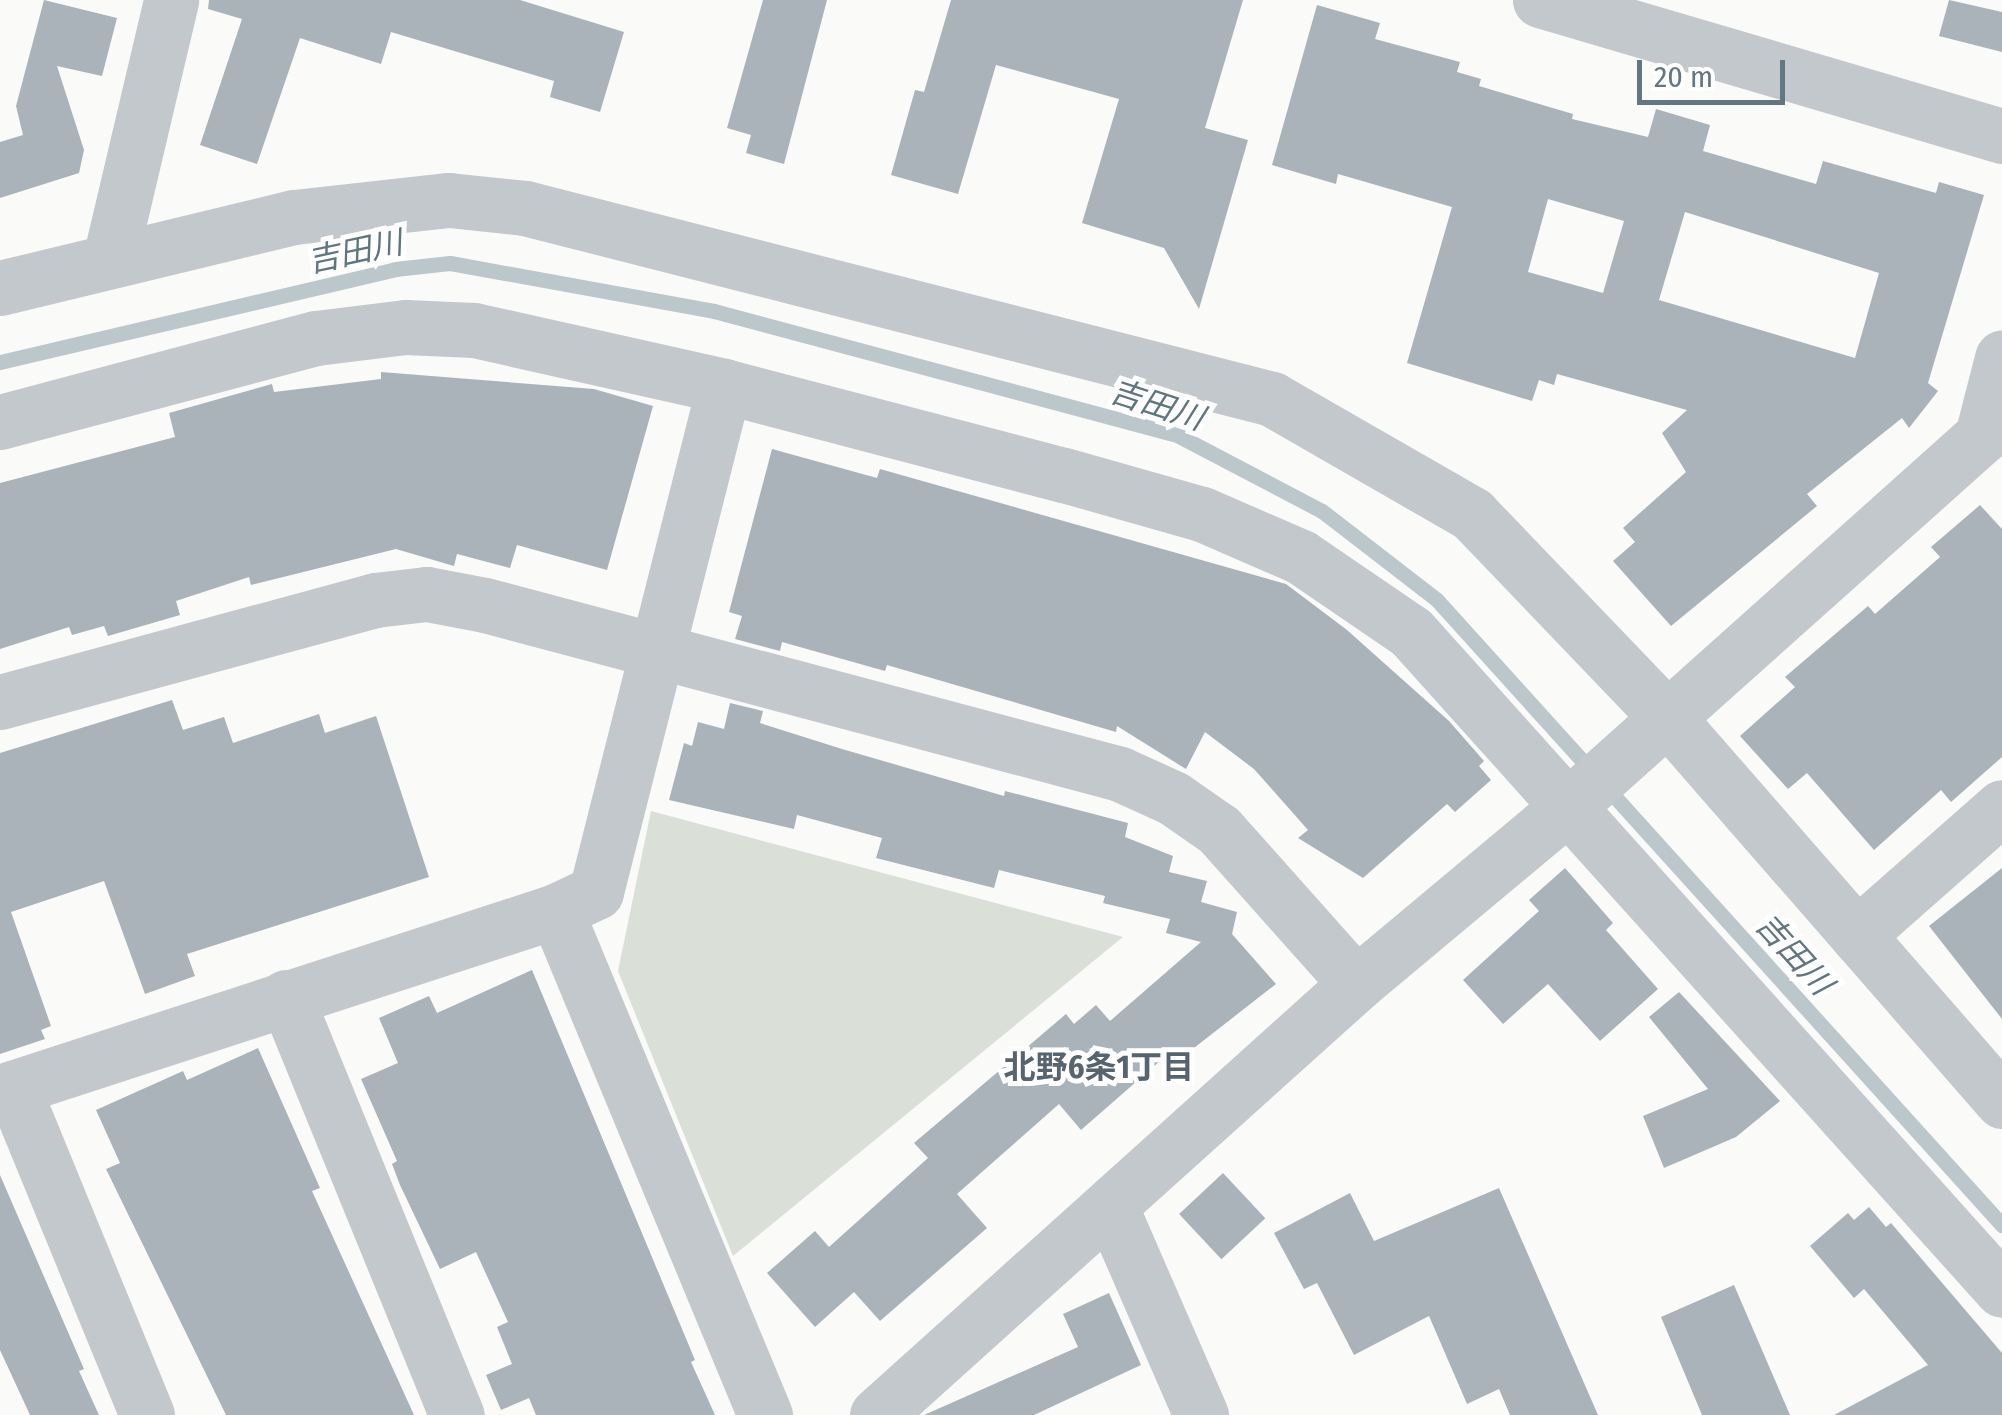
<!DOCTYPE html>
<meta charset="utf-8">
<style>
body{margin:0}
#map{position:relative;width:2002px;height:1415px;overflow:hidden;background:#fafaf8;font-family:"Fira Sans Condensed","Noto Sans JP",sans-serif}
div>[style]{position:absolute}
.green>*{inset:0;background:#dadfd7}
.stream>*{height:15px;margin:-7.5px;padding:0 7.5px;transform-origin:7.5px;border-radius:7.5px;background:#bbc7cb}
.building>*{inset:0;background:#aab3b9;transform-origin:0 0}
.minor>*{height:55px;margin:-27.5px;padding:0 27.5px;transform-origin:27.5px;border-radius:27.5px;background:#c3c8cc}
span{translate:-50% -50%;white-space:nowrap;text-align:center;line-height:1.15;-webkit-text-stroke:10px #fff;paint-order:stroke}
.water-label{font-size:32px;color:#60757c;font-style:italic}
.neighbourhood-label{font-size:32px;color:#57646e;font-weight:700}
.scale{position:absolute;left:1637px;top:60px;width:148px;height:45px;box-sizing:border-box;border:5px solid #657683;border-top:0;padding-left:12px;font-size:30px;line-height:35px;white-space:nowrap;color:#657683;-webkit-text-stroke:8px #fff;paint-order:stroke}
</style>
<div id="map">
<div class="green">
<i style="clip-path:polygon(651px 811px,1123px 937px,733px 1256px,618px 971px)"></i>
</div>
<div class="stream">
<i style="left:0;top:362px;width:406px;rotate:-13.2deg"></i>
<i style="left:395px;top:269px;width:55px;rotate:-6.2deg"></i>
<i style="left:450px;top:263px;width:268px;rotate:10.3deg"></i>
<i style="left:714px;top:311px;width:482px;rotate:15deg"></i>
<i style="left:1179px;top:436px;width:161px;rotate:27.7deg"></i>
<i style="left:1322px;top:511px;width:145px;rotate:37.7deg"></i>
<i style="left:1437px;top:600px;width:843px;rotate:47.89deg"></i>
</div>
<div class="building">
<i style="clip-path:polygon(44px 0,117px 18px,102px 76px,57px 66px,84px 150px,79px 173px,0 198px,0 142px,23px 135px,16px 106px)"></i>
<i style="clip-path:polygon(209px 0,520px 0,624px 32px,600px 112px,550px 97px,554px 81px,391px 32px,381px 64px,300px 38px,257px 164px,200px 145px,242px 19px,208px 9px)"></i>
<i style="clip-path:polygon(763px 0,827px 0,784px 164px,746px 153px,751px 135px,727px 128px)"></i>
<i style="clip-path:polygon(951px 0,1243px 0,1205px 128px,1248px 140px,1199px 309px,1164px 248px,1082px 223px,1119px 99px,996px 65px,958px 194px,891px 175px,915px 90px,924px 92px)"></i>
<i style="clip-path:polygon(1949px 0,2002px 12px,2002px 52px,1939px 36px)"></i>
<i style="clip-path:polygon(evenodd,1317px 5px,1380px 23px,1375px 39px,1460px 62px,1457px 72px,1481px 79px,1479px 86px,1573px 114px,1572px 119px,1648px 137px,1656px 109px,1710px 125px,1703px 151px,1816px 184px,1823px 161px,1936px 193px,1939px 182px,1984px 195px,1928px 383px,1938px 391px,1909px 428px,1902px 418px,1807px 494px,1817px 506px,1671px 626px,1613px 561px,1635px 542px,1623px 528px,1686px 472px,1662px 433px,1687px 410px,1557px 374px,1554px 385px,1539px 380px,1532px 401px,1407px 363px,1452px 207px,1338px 174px,1336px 184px,1272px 165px,1317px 5px,1548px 199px,1624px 221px,1603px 293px,1528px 272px,1548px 199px,1317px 5px,1685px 212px,1879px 273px,1855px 358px,1659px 300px,1685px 212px)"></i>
<i style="clip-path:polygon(381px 372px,594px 389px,653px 406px,607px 570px,517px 545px,510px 568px,457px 554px,454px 566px,396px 549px,251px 585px,249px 577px,176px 601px,180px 615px,108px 636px,104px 626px,72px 635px,69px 627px,0 649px,0 483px,175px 437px,169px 413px,272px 384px,274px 392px,381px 379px)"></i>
<i style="clip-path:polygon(772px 449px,877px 478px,880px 469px,1286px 584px,1347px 630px,1449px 721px,1484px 761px,1479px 766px,1491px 780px,1455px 812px,1447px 804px,1363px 878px,1298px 838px,1308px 830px,1254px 769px,1205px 732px,1186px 769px,1117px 726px,1116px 732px,887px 665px,885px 671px,782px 642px,780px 651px,735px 639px,742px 616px,729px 612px)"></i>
<i style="clip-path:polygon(1980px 505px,2002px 529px,2002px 757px,1951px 802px,1941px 790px,1874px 850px,1807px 773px,1788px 789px,1740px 736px,1795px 687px,1785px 677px,1868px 606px,1875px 614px,1940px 557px,1931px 547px)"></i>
<i style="clip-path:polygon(172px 700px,183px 730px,224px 717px,233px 743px,319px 714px,325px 733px,376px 716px,429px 877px,187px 954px,195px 976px,145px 994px,104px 881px,11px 912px,51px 1026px,41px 1030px,45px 1039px,0 1054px,0 753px)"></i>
<i style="clip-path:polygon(730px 703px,763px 711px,760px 723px,842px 749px,1004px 796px,1005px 791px,1128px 823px,1125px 837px,1173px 856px,1169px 872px,1207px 881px,1201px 902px,1237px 912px,1232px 934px,1276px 984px,1176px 1062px,1168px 1054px,1081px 1130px,1059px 1104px,957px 1194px,987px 1228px,880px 1321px,854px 1292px,815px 1327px,767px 1273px,815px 1231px,829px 1247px,928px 1158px,914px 1143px,1066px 1014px,1074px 1024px,1096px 1005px,1110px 1021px,1201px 942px,1166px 933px,1170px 919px,1103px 903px,1105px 896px,999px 870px,994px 888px,876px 858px,882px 838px,797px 815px,794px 829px,669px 800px,684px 743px,692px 746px,698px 722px,724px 729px)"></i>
<i style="clip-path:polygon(1565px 868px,1613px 923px,1606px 930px,1658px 989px,1600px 1041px,1548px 984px,1503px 1024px,1463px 980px,1539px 911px,1529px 900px)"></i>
<i style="clip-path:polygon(2002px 868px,2002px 1019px,1929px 926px)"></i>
<i style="clip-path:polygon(532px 970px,695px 1360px,691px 1362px,715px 1415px,536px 1415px,529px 1398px,501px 1410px,486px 1375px,512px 1364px,497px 1327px,508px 1322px,476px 1252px,440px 1269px,400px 1185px,392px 1164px,397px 1161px,361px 1079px,398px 1063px,379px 1018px,429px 996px,437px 1013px)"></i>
<i style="clip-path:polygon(1679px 992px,1780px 1101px,1736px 1137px,1664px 1168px,1643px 1116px,1708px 1089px,1649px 1017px)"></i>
<i style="clip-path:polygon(258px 1048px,320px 1188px,312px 1191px,414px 1415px,226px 1415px,106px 1169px,120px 1163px,96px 1110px,183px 1071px,187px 1080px)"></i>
<i style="left:1223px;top:1173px;width:62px;height:60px;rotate:47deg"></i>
<i style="clip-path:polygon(0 1175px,84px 1369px,79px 1371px,99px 1415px,30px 1415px,0 1350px)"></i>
<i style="clip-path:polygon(1499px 1188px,1557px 1321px,1598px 1415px,1510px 1415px,1499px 1389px,1467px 1404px,1429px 1316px,1354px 1355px,1317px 1283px,1304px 1289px,1274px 1233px,1350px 1193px,1374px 1241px)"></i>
<i style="clip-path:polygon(1869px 1207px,1886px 1227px,1891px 1223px,2002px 1353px,2002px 1415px,1834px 1415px,1928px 1365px,1864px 1289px,1854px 1298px,1810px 1246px,1848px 1213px,1854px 1220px)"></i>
<i style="clip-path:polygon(1734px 1285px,1790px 1415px,1702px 1415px,1661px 1317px)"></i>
<i style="clip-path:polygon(1109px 1293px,1141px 1365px,1034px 1415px,924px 1415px,1078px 1347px,1063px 1314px)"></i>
</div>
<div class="minor">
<i style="left:1540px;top:0;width:482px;rotate:16.4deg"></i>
<i style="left:110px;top:259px;width:266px;rotate:-76.7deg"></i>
<i style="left:0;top:288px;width:302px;rotate:-13.6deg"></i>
<i style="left:294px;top:217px;width:156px;rotate:-6.3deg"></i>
<i style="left:449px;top:200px;width:76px;rotate:6deg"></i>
<i style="left:525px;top:208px;width:771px;rotate:14.34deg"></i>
<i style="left:1272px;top:399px;width:231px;rotate:29.9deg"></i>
<i style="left:1472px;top:514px;width:280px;rotate:46.2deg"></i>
<i style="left:1666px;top:716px;width:511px;rotate:48.89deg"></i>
<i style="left:724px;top:386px;width:522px;rotate:104.2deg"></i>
<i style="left:596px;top:892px;width:44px;rotate:154.6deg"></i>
<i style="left:556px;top:911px;width:546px;rotate:67.48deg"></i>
<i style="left:0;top:422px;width:327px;rotate:-14.9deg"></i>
<i style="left:316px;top:338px;width:90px;rotate:-7deg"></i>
<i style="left:405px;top:327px;width:69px;rotate:2.5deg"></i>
<i style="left:474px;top:330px;width:256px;rotate:12.6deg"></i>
<i style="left:724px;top:386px;width:351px;rotate:14.7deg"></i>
<i style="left:1064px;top:475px;width:143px;rotate:15.8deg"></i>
<i style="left:1202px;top:514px;width:108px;rotate:23.5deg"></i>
<i style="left:1301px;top:557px;width:133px;rotate:34.3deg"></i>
<i style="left:1411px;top:632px;width:884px;rotate:48.07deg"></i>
<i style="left:0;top:702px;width:389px;rotate:-15.2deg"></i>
<i style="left:375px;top:600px;width:52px;rotate:-6.6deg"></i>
<i style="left:427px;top:594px;width:59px;rotate:10.7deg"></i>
<i style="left:485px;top:605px;width:657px;rotate:14.9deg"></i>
<i style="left:1120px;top:774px;width:58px;rotate:24.4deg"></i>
<i style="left:1173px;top:798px;width:56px;rotate:34.8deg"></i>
<i style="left:1219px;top:830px;width:206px;rotate:48.3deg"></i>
<i style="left:1857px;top:935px;width:193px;rotate:-41.4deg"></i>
<i style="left:286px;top:997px;width:452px;rotate:67.8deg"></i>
<i style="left:13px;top:1088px;width:353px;rotate:67.7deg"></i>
<i style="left:0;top:1092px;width:585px;rotate:-18.03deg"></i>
<i style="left:1111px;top:1208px;width:226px;rotate:66.5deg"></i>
<i style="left:877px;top:1415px;width:644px;rotate:-41.98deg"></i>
<i style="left:1356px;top:984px;width:273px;rotate:-39.9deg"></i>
<i style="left:1565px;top:809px;width:559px;rotate:-41.81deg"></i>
<i style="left:1982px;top:436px;width:81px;rotate:-75.6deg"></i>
</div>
<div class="water-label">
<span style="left:355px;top:252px;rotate:-12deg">吉田川</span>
<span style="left:1157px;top:405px;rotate:18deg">吉田川</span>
<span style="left:1794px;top:954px;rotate:48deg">吉田川</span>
</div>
<div class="neighbourhood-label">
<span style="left:1099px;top:1067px">北野6条1丁目</span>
</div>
<div class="scale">20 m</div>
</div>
